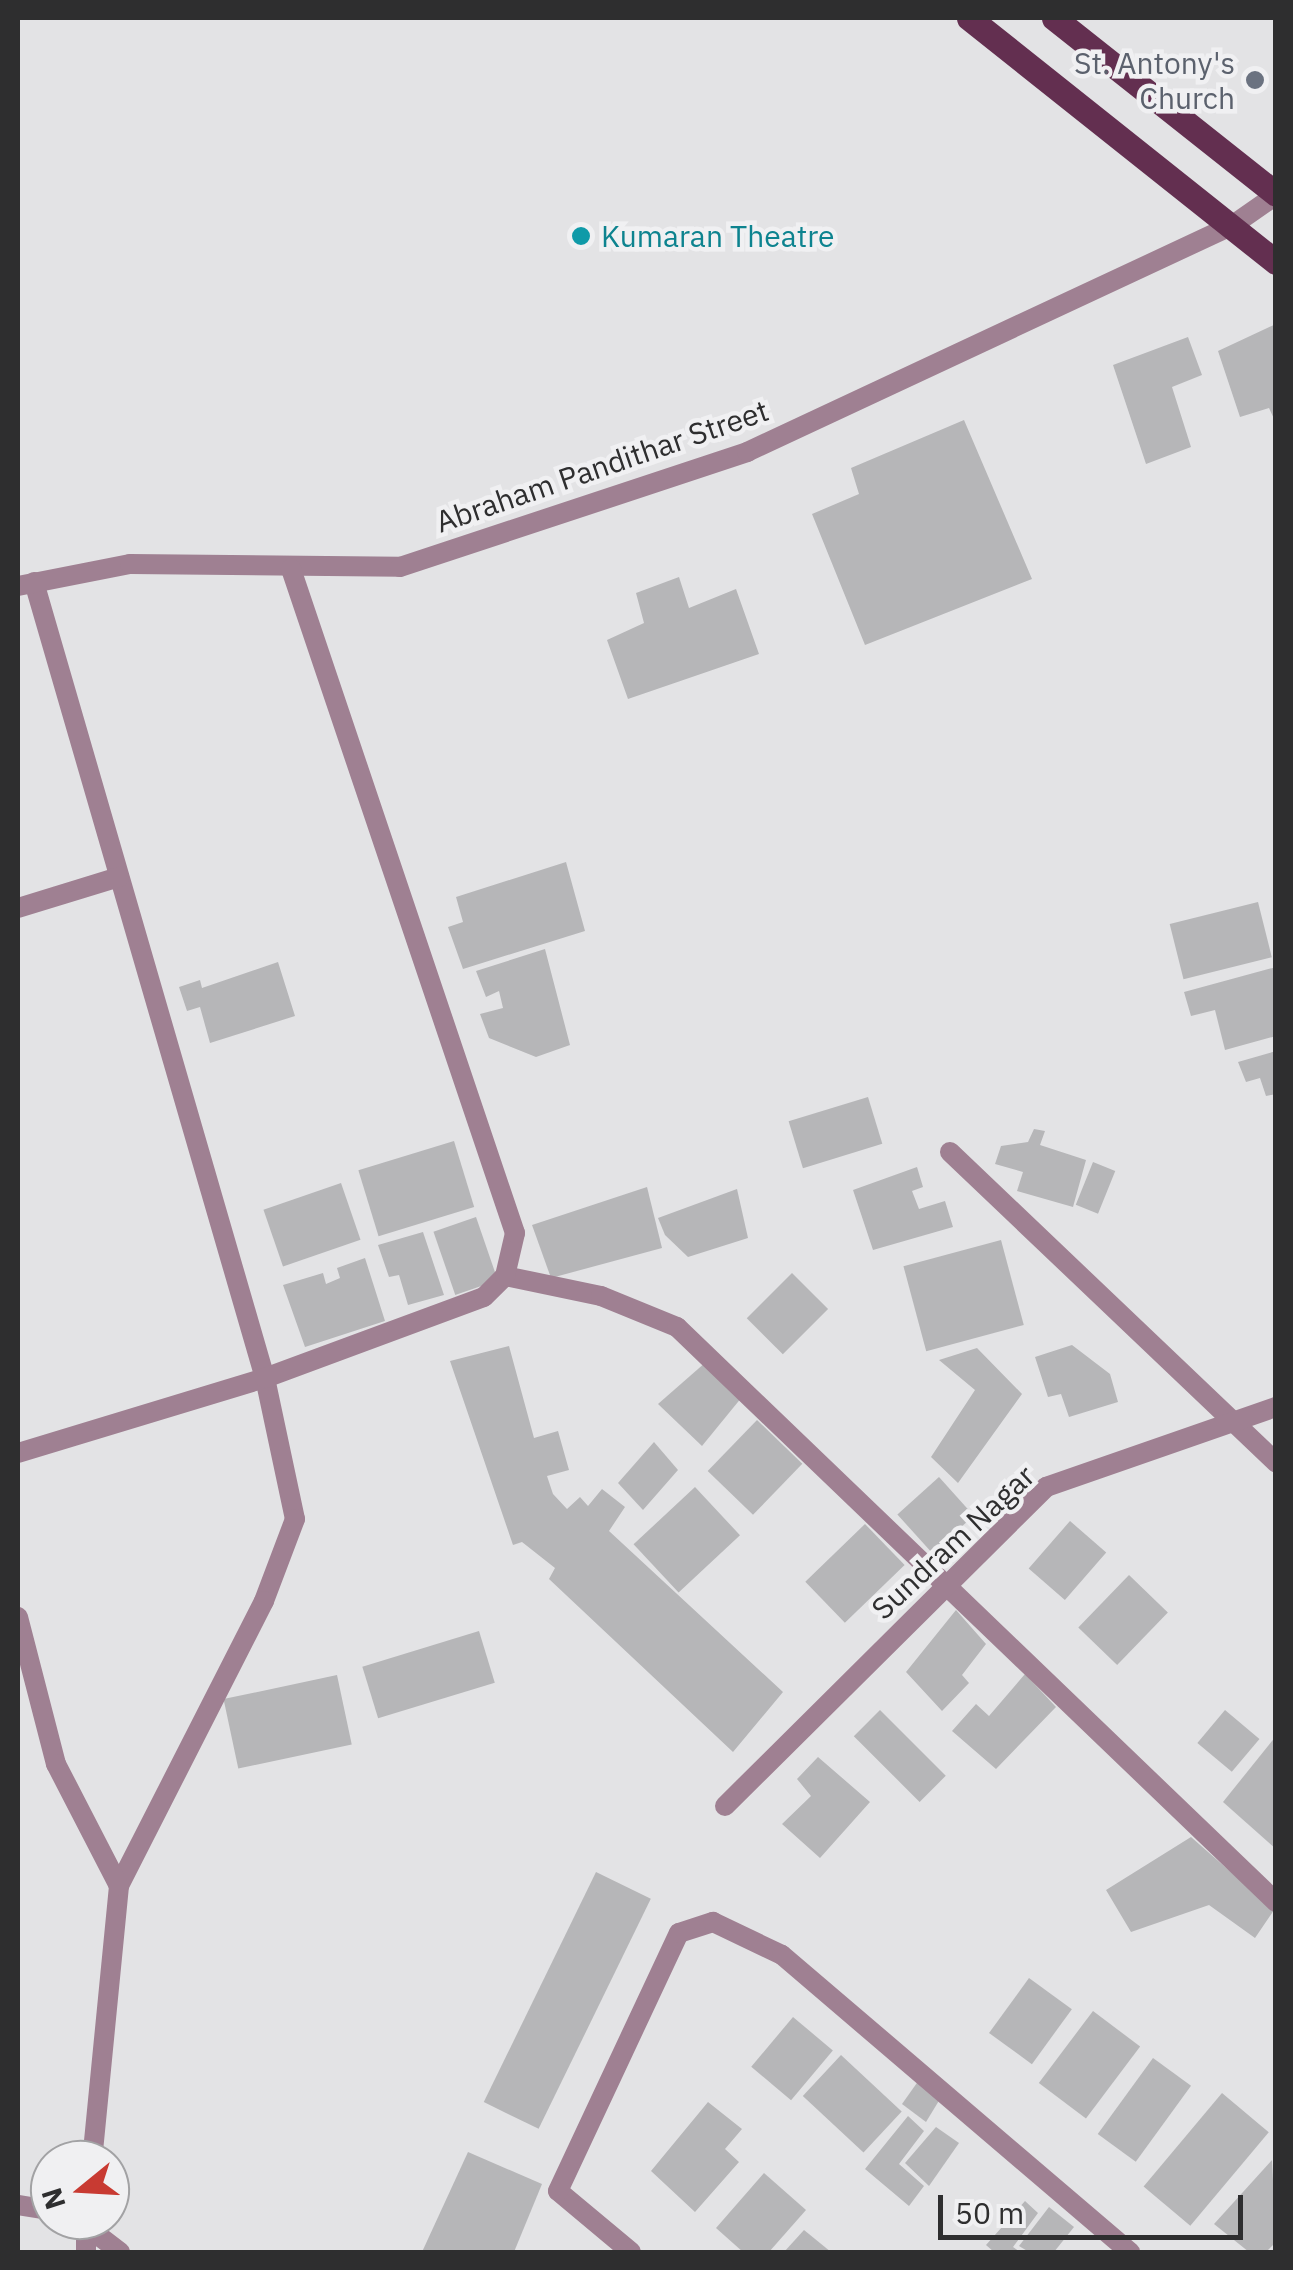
<!DOCTYPE html>
<style>
body{margin:0}
#map{position:relative;width:1293px;height:2270px;overflow:hidden;background:#e3e3e5;font-family:"IBM Plex Sans",sans-serif}
div>[style]{position:absolute}
.building>*{inset:0;background:#b6b6b8;transform-origin:0 0}
.minor>*{height:20px;margin:-10px;padding:0 10px;transform-origin:10px;border-radius:10px;background:#9f8092}
.primary>*{height:25px;margin:-12.5px;padding:0 12.5px;transform-origin:12.5px;border-radius:12.5px;background:#632f50}
.dots>*{width:28px;height:28px;translate:-50% -50%;box-sizing:border-box;border:5px solid #f0f0f2;border-radius:50%}
span{translate:-50% -50%;white-space:nowrap;text-align:center;line-height:1.15;-webkit-text-stroke:9px #f0f0f2;paint-order:stroke}
.worship-label{font-size:30px;color:#5b616d}
.right{translate:-100% -50%;text-align:right}
.culture-label{font-size:30px;color:#0d838f}
.left{translate:0 -50%;text-align:left}
.street-label{font-size:30px;color:#2e2e2f}
.frame{position:absolute;inset:0;border:20px solid #2e2e2f;pointer-events:none}
.north{position:absolute;left:30px;top:2140px;width:100px;height:100px;box-sizing:border-box;background:#f0f0f2;border:2px solid #a2a2a4;border-radius:50%;rotate:252deg;font-size:28px;font-weight:700;line-height:40px;text-align:center;color:#2e2e2f}
.north::after{content:'';display:block;margin:auto;width:35px;height:45px;background:#c83a32;clip-path:polygon(50% 0,100% 100%,50% 72%,0 100%)}
.scale{position:absolute;left:938px;top:2195px;width:305px;height:45px;box-sizing:border-box;border:5px solid #2e2e2f;border-top:0;padding-left:12px;font-size:30px;line-height:35px;white-space:nowrap;color:#2e2e2f;-webkit-text-stroke:8px #f0f0f2;paint-order:stroke}
</style>
<div id="map">
<div class="building">
<i style="clip-path:polygon(1276px 324px,1276px 423px,1269px 408px,1240px 417px,1218px 351px)"></i>
<i style="clip-path:polygon(1188px 337px,1202px 375px,1172px 387px,1191px 447px,1146px 464px,1113px 365px)"></i>
<i style="clip-path:polygon(964px 420px,1032px 579px,865px 645px,812px 514px,859px 494px,851px 468px)"></i>
<i style="clip-path:polygon(679px 577px,689px 608px,736px 589px,759px 654px,628px 699px,607px 640px,644px 623px,636px 593px)"></i>
<i style="clip-path:polygon(566px 862px,585px 931px,463px 969px,448px 927px,463px 922px,456px 897px)"></i>
<i style="left:1258px;top:902px;width:57px;height:91px;rotate:76deg"></i>
<i style="clip-path:polygon(545px 949px,570px 1045px,536px 1057px,489px 1038px,480px 1014px,503px 1008px,499px 991px,486px 997px,476px 971px)"></i>
<i style="clip-path:polygon(278px 962px,295px 1016px,210px 1043px,200px 1007px,187px 1011px,179px 987px,200px 980px,202px 988px)"></i>
<i style="clip-path:polygon(1276px 967px,1276px 1036px,1225px 1050px,1215px 1010px,1191px 1016px,1184px 992px)"></i>
<i style="clip-path:polygon(1276px 1051px,1276px 1094px,1266px 1096px,1260px 1078px,1246px 1082px,1238px 1062px)"></i>
<i style="left:868px;top:1097px;width:49px;height:83px;rotate:73deg"></i>
<i style="clip-path:polygon(1034px 1129px,1045px 1131px,1040px 1145px,1086px 1160px,1073px 1207px,1017px 1191px,1023px 1172px,995px 1164px,1001px 1146px,1028px 1142px)"></i>
<i style="left:454px;top:1141px;width:69px;height:100px;rotate:73deg"></i>
<i style="left:1093px;top:1162px;width:24px;height:46px;rotate:22deg"></i>
<i style="clip-path:polygon(917px 1167px,923px 1187px,912px 1191px,919px 1209px,945px 1201px,953px 1227px,873px 1250px,853px 1190px)"></i>
<i style="left:341px;top:1183px;width:60px;height:82px;rotate:71deg"></i>
<i style="clip-path:polygon(647px 1187px,662px 1248px,551px 1278px,532px 1225px)"></i>
<i style="clip-path:polygon(737px 1189px,748px 1238px,688px 1257px,665px 1235px,658px 1218px)"></i>
<i style="left:476px;top:1217px;width:67px;height:45px;rotate:71deg"></i>
<i style="clip-path:polygon(423px 1232px,444px 1295px,408px 1305px,399px 1275px,389px 1277px,378px 1245px)"></i>
<i style="left:1001px;top:1240px;width:88px;height:101px;rotate:75deg"></i>
<i style="clip-path:polygon(365px 1258px,385px 1321px,305px 1347px,283px 1285px,323px 1273px,326px 1284px,340px 1278px,337px 1268px)"></i>
<i style="left:792px;top:1273px;width:51px;height:64px;rotate:45deg"></i>
<i style="clip-path:polygon(1072px 1345px,1110px 1374px,1118px 1402px,1069px 1417px,1061px 1394px,1048px 1397px,1035px 1357px)"></i>
<i style="clip-path:polygon(509px 1346px,534px 1438px,558px 1431px,569px 1470px,547px 1476px,553px 1494px,567px 1509px,580px 1497px,588px 1506px,602px 1489px,625px 1507px,609px 1531px,783px 1692px,733px 1752px,549px 1579px,555px 1568px,522px 1542px,513px 1545px,450px 1361px)"></i>
<i style="clip-path:polygon(977px 1348px,1022px 1394px,958px 1483px,931px 1457px,975px 1390px,939px 1360px)"></i>
<i style="clip-path:polygon(706px 1362px,742px 1397px,702px 1446px,658px 1404px)"></i>
<i style="left:757px;top:1420px;width:63px;height:71px;rotate:44deg"></i>
<i style="clip-path:polygon(654px 1442px,678px 1470px,643px 1510px,618px 1483px)"></i>
<i style="left:939px;top:1477px;width:52px;height:56px;rotate:48deg"></i>
<i style="left:695px;top:1487px;width:66px;height:84px;rotate:47deg"></i>
<i style="left:1070px;top:1521px;width:48px;height:63px;rotate:41deg"></i>
<i style="left:865px;top:1524px;width:57px;height:83px;rotate:46deg"></i>
<i style="left:1129px;top:1575px;width:54px;height:73px;rotate:44deg"></i>
<i style="clip-path:polygon(956px 1610px,986px 1644px,962px 1675px,969px 1683px,942px 1711px,906px 1672px)"></i>
<i style="left:479px;top:1631px;width:54px;height:122px;rotate:73deg"></i>
<i style="clip-path:polygon(1025px 1674px,1056px 1707px,996px 1769px,952px 1731px,976px 1704px,989px 1716px)"></i>
<i style="left:337px;top:1675px;width:71px;height:116px;rotate:78deg"></i>
<i style="left:880px;top:1710px;width:93px;height:37px;rotate:45deg"></i>
<i style="left:1225px;top:1710px;width:45px;height:43px;rotate:40deg"></i>
<i style="clip-path:polygon(1276px 1736px,1276px 1849px,1223px 1802px)"></i>
<i style="clip-path:polygon(818px 1757px,870px 1802px,820px 1858px,782px 1824px,811px 1796px,797px 1779px)"></i>
<i style="clip-path:polygon(1191px 1837px,1274px 1910px,1255px 1938px,1209px 1905px,1131px 1932px,1106px 1890px)"></i>
<i style="left:596px;top:1872px;width:61px;height:256px;rotate:26deg"></i>
<i style="left:1029px;top:1978px;width:53px;height:68px;rotate:36deg"></i>
<i style="left:1093px;top:2011px;width:59px;height:90px;rotate:37deg"></i>
<i style="left:793px;top:2017px;width:52px;height:65px;rotate:40deg"></i>
<i style="left:841px;top:2055px;width:83px;height:56px;rotate:43deg"></i>
<i style="left:1153px;top:2058px;width:47px;height:94px;rotate:36deg"></i>
<i style="clip-path:polygon(919px 2080px,940px 2099px,926px 2122px,902px 2104px)"></i>
<i style="left:1222px;top:2093px;width:61px;height:122px;rotate:40deg"></i>
<i style="clip-path:polygon(708px 2102px,742px 2129px,725px 2149px,739px 2162px,695px 2212px,651px 2171px)"></i>
<i style="clip-path:polygon(908px 2116px,924px 2131px,899px 2164px,924px 2186px,909px 2206px,865px 2169px)"></i>
<i style="clip-path:polygon(936px 2127px,959px 2143px,929px 2186px,905px 2163px)"></i>
<i style="clip-path:polygon(468px 2152px,542px 2184px,514px 2252px,422px 2252px)"></i>
<i style="clip-path:polygon(1272px 2160px,1276px 2242px,1266px 2252px,1249px 2252px,1214px 2224px)"></i>
<i style="clip-path:polygon(764px 2173px,806px 2210px,769px 2252px,743px 2252px,716px 2228px)"></i>
<i style="clip-path:polygon(1025px 2201px,1038px 2213px,1013px 2247px,1020px 2252px,994px 2252px,986px 2245px)"></i>
<i style="clip-path:polygon(1049px 2207px,1074px 2227px,1054px 2252px,1029px 2252px,1019px 2246px)"></i>
<i style="clip-path:polygon(804px 2230px,831px 2252px,784px 2252px)"></i>
</div>
<div class="minor">
<i style="left:34px;top:582px;width:829px;rotate:73.82deg"></i>
<i style="left:265px;top:1378px;width:144px;rotate:78deg"></i>
<i style="left:295px;top:1519px;width:88px;rotate:110.7deg"></i>
<i style="left:264px;top:1601px;width:320px;rotate:117deg"></i>
<i style="left:119px;top:1886px;width:275px;rotate:95.6deg"></i>
<i style="left:18px;top:586px;width:114px;rotate:-11.1deg"></i>
<i style="left:130px;top:564px;width:270px;rotate:0.6deg"></i>
<i style="left:400px;top:567px;width:366px;rotate:-18.3deg"></i>
<i style="left:747px;top:452px;width:536px;rotate:-25.04deg"></i>
<i style="left:1233px;top:225px;width:52px;rotate:-34.9deg"></i>
<i style="left:18px;top:908px;width:106px;rotate:-17.1deg"></i>
<i style="left:950px;top:1152px;width:450px;rotate:43.6deg"></i>
<i style="left:505px;top:1276px;width:98px;rotate:11.8deg"></i>
<i style="left:601px;top:1296px;width:82px;rotate:22.2deg"></i>
<i style="left:677px;top:1327px;width:830px;rotate:43.83deg"></i>
<i style="left:18px;top:1453px;width:258px;rotate:-16.9deg"></i>
<i style="left:265px;top:1378px;width:233px;rotate:-20.3deg"></i>
<i style="left:484px;top:1297px;width:30px;rotate:-45deg"></i>
<i style="left:505px;top:1276px;width:44px;rotate:-76.9deg"></i>
<i style="left:515px;top:1233px;width:701px;rotate:-108.64deg"></i>
<i style="left:18px;top:1617px;width:152px;rotate:75.5deg"></i>
<i style="left:56px;top:1764px;width:137px;rotate:62.7deg"></i>
<i style="left:725px;top:1806px;width:453px;rotate:-44.8deg"></i>
<i style="left:1046px;top:1487px;width:244px;rotate:-19.2deg"></i>
<i style="left:18px;top:2205px;width:32px;rotate:9deg"></i>
<i style="left:78px;top:2220px;width:53px;rotate:37.3deg"></i>
<i style="left:86px;top:2220px;width:32px;rotate:90deg"></i>
<i style="left:631px;top:2252px;width:95px;rotate:-140.1deg"></i>
<i style="left:558px;top:2191px;width:285px;rotate:-64.9deg"></i>
<i style="left:679px;top:1933px;width:36px;rotate:-18deg"></i>
<i style="left:713px;top:1922px;width:76px;rotate:25.6deg"></i>
<i style="left:782px;top:1955px;width:458px;rotate:40.5deg"></i>
</div>
<div class="primary">
<i style="left:969px;top:18px;width:392px;rotate:38.5deg"></i>
<i style="left:1054px;top:18px;width:283px;rotate:38.4deg"></i>
</div>
<div class="dots">
<i style="left:1255px;top:80px;background:#6b7280"></i>
<i style="left:581px;top:236px;background:#0f9aa8"></i>
</div>
<div class="worship-label">
<span class="right" style="left:1235px;top:80px">St. Antony's<br>Church</span>
</div>
<div class="culture-label">
<span class="left" style="left:601px;top:236px">Kumaran Theatre</span>
</div>
<div class="street-label">
<span style="left:602px;top:466px;rotate:-19deg">Abraham Pandithar Street</span>
<span style="left:953px;top:1542px;rotate:-43deg">Sundram Nagar</span>
</div>
<div class="frame"></div>
<div class="north">N</div>
<div class="scale">50 m</div>
</div>
